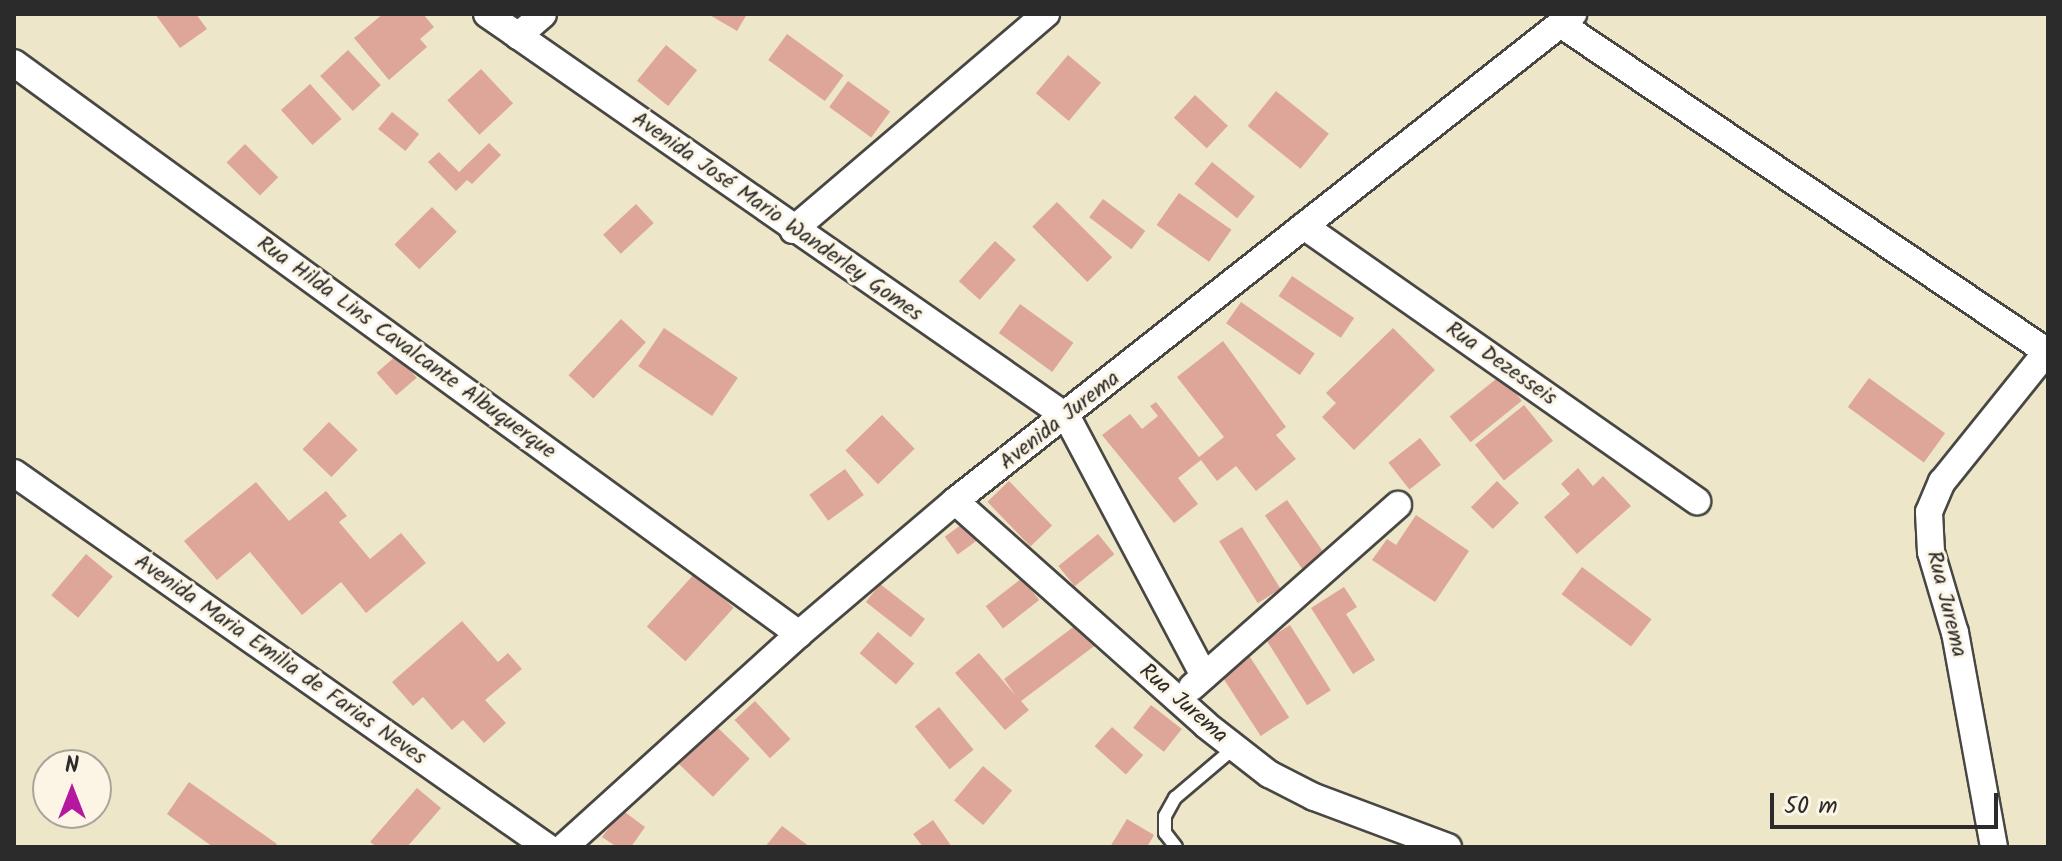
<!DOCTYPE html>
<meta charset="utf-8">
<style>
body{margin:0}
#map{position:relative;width:2062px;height:861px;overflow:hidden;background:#ede6c8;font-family:Kalam,sans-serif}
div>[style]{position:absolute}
.building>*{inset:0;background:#dea699;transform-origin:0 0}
.roads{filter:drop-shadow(2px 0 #484743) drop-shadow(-2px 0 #484743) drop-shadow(0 2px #484743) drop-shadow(0 -2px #484743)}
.lane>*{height:12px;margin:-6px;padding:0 6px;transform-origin:6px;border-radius:6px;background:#fff}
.street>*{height:26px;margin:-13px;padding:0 13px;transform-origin:13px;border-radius:13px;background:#fff}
span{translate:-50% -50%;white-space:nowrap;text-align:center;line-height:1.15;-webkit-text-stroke:6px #fcf5e5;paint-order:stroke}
.street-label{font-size:22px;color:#2b2b2b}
.frame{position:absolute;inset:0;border:16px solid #2b2b2b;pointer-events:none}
.north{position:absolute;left:32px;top:749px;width:80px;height:80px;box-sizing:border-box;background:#fcf5e5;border:2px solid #a8a49b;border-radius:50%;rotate:0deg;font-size:22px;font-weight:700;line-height:32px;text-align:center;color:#2b2b2b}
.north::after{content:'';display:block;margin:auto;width:28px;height:36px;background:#b5179e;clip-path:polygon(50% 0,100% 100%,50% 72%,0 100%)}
.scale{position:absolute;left:1770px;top:793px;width:228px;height:36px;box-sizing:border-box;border:4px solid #2b2b2b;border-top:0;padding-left:10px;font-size:24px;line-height:28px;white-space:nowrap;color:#2b2b2b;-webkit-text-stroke:6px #fcf5e5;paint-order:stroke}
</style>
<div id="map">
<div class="building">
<i style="clip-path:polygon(155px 14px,196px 14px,207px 29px,180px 48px)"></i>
<i style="clip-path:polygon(383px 14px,423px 14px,434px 27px,420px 39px,427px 47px,389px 80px,354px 38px)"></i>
<i style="clip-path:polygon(708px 14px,747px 14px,737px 31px)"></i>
<i style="left:787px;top:34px;width:70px;height:32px;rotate:36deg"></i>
<i style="left:666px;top:45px;width:40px;height:46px;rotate:39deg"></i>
<i style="left:348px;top:50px;width:48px;height:38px;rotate:47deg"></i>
<i style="left:1068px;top:55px;width:43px;height:50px;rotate:40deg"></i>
<i style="left:481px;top:69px;width:47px;height:46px;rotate:47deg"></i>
<i style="left:848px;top:81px;width:52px;height:32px;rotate:36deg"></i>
<i style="left:310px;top:84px;width:47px;height:39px;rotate:48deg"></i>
<i style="left:1276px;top:91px;width:68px;height:45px;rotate:39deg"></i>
<i style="left:1195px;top:95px;width:45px;height:31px;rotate:43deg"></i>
<i style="left:392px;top:112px;width:35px;height:22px;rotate:39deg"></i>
<i style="clip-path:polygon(489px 143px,501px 155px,472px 184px,467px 180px,456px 191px,428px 162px,439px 152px,459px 172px)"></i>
<i style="left:245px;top:144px;width:47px;height:26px;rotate:45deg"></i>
<i style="left:1212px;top:162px;width:55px;height:28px;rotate:39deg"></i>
<i style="left:1179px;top:193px;width:64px;height:39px;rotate:35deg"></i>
<i style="left:1103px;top:199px;width:53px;height:23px;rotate:37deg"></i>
<i style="left:1057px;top:202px;width:78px;height:35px;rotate:45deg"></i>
<i style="left:636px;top:204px;width:26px;height:45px;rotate:47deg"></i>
<i style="left:432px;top:207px;width:35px;height:53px;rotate:45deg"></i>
<i style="left:995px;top:241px;width:28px;height:54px;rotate:42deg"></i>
<i style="left:1292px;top:276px;width:75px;height:24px;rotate:34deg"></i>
<i style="left:1241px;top:302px;width:90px;height:26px;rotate:35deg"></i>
<i style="left:1020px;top:304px;width:66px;height:36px;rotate:36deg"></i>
<i style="left:621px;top:319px;width:34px;height:77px;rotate:43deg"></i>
<i style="left:664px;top:328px;width:89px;height:46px;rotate:34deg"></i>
<i style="clip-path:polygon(1393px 328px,1435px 370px,1354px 450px,1322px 417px,1336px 403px,1326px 393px)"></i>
<i style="clip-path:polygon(1223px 341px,1286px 427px,1276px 435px,1296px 459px,1256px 491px,1236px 466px,1217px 481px,1201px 460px,1178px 478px,1198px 504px,1174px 523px,1102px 435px,1130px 414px,1142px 429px,1158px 416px,1150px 406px,1156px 402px,1199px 457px,1224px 437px,1177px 377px)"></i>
<i style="left:397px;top:355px;width:30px;height:27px;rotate:49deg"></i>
<i style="left:1501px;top:375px;width:33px;height:66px;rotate:51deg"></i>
<i style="left:1869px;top:378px;width:94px;height:36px;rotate:36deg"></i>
<i style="left:1524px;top:405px;width:46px;height:63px;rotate:51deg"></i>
<i style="left:882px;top:415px;width:47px;height:51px;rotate:46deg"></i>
<i style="left:329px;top:422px;width:40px;height:38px;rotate:44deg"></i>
<i style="left:1420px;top:438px;width:34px;height:40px;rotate:52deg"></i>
<i style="clip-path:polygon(1578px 468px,1593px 486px,1603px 476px,1631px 506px,1577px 554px,1544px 517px,1570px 494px,1561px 484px)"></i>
<i style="left:845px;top:469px;width:32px;height:44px;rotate:54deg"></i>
<i style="left:1009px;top:481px;width:62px;height:30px;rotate:46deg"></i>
<i style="left:1497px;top:481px;width:31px;height:37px;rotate:45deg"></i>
<i style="clip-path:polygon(256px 482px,289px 521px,326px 491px,347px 516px,339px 522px,370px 559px,401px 533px,426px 563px,366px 613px,341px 582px,302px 615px,250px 552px,217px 580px,184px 541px)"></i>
<i style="left:1287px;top:500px;width:68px;height:27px;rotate:55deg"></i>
<i style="clip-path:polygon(1416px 515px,1469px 551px,1435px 602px,1372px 560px,1387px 539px,1396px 545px)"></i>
<i style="left:965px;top:522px;width:22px;height:25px;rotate:54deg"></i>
<i style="left:1242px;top:527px;width:73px;height:27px;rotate:58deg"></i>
<i style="left:1098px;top:534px;width:26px;height:51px;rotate:51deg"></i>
<i style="left:86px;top:554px;width:35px;height:54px;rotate:40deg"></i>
<i style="left:1582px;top:567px;width:87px;height:34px;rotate:37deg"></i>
<i style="left:695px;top:573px;width:52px;height:72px;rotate:42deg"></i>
<i style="left:1022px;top:578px;width:28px;height:46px;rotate:52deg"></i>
<i style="left:880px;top:584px;width:57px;height:23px;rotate:38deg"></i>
<i style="clip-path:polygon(1344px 587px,1357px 607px,1346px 614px,1375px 660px,1353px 674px,1311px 608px)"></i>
<i style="clip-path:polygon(462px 621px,498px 662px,508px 653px,522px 669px,485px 700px,506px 723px,484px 743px,463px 720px,452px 730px,423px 697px,413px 706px,392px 682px)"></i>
<i style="clip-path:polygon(1080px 622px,1097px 644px,1021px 701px,1029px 710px,1005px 730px,955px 673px,979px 653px,1016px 696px,1004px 679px)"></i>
<i style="left:1290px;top:625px;width:77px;height:28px;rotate:58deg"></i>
<i style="left:878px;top:632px;width:48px;height:28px;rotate:41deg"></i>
<i style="left:1250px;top:657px;width:72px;height:34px;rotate:57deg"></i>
<i style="left:755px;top:701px;width:52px;height:28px;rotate:47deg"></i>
<i style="left:1151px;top:705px;width:39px;height:29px;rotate:38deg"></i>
<i style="left:939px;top:707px;width:55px;height:31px;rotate:51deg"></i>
<i style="left:716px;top:726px;width:47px;height:53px;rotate:44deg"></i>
<i style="left:1112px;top:727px;width:42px;height:26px;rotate:42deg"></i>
<i style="left:983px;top:766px;width:38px;height:45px;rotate:40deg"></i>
<i style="clip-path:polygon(189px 782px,277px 844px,274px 847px,213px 847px,167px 814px)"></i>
<i style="clip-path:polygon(417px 788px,441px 808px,407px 847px,377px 847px,370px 842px)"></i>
<i style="clip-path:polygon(622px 810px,645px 827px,631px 847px,617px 847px,602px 837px)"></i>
<i style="clip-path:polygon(1127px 819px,1154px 835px,1147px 847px,1110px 847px)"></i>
<i style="clip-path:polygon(933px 820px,952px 847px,923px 847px,913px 834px)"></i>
<i style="clip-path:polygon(782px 826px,810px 847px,765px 847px)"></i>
</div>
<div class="roads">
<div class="lane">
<i style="left:1176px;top:847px;width:18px;rotate:-128deg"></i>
<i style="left:1165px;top:833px;width:17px;rotate:-90deg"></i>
<i style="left:1165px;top:816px;width:21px;rotate:-61deg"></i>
<i style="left:1175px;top:798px;width:77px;rotate:-40.3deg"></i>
</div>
<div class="street">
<i style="left:487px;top:14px;width:706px;rotate:34.79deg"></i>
<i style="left:1067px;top:417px;width:293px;rotate:62.1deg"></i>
<i style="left:1562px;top:25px;width:584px;rotate:33.96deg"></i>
<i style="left:518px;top:36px;width:33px;rotate:-41deg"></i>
<i style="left:14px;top:63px;width:971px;rotate:36.03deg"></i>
<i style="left:1304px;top:226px;width:480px;rotate:35deg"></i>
<i style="left:793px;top:230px;width:333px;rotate:-40.5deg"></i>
<i style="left:14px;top:473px;width:651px;rotate:35.06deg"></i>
<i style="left:955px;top:501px;width:336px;rotate:41.7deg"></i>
<i style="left:1206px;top:725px;width:80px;rotate:37.9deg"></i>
<i style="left:1269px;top:774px;width:51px;rotate:27.1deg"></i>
<i style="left:1314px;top:797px;width:143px;rotate:20.5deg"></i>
<i style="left:1192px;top:687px;width:275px;rotate:-41.5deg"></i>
<i style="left:564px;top:847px;width:317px;rotate:-42.2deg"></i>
<i style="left:799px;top:634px;width:205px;rotate:-40.4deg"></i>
<i style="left:955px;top:501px;width:787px;rotate:-38.24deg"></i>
<i style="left:1994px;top:847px;width:218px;rotate:-100.3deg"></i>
<i style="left:1955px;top:633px;width:84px;rotate:-106.5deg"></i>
<i style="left:1931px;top:552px;width:40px;rotate:-92.9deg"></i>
<i style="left:1929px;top:512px;width:33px;rotate:-67deg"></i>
<i style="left:1942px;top:482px;width:169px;rotate:-51.2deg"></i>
</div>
</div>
<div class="street-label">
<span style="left:777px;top:217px;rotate:35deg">Avenida José Mario Wanderley Gomes</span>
<span style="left:406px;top:348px;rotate:36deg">Rua Hilda Lins Cavalcante Albuquerque</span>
<span style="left:1501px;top:364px;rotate:35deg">Rua Dezesseis</span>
<span style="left:1060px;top:421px;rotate:-38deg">Avenida Jurema</span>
<span style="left:1946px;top:604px;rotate:76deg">Rua Jurema</span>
<span style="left:280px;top:660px;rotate:35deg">Avenida Maria Emilia de Farias Neves</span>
<span style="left:1183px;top:704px;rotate:41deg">Rua Jurema</span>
</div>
<div class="frame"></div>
<div class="north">N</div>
<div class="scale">50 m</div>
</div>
